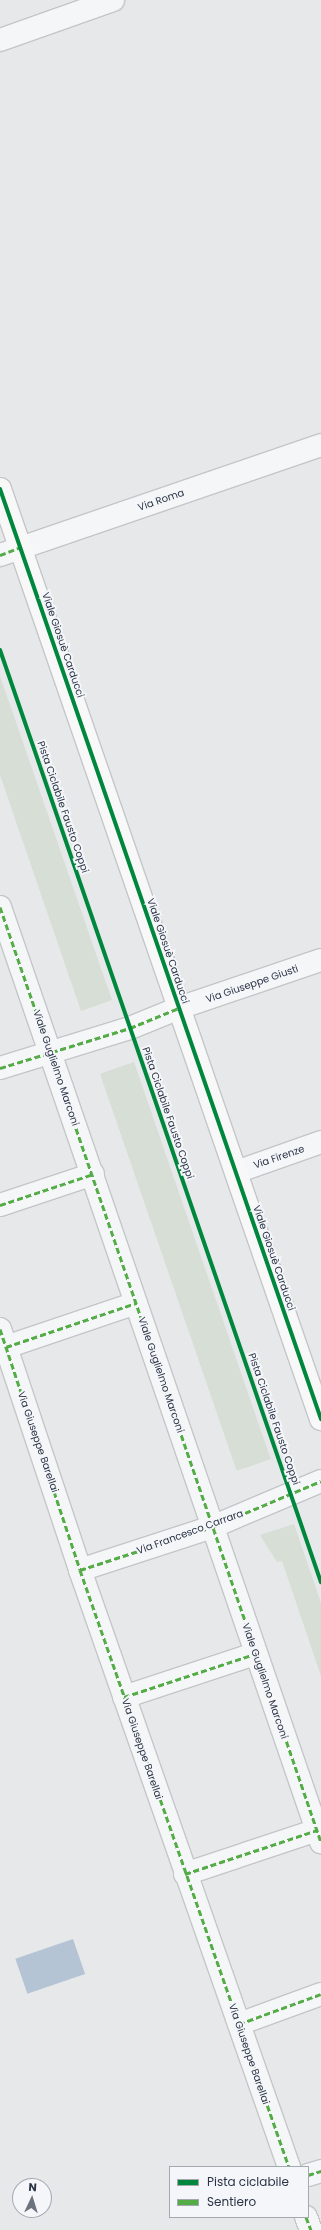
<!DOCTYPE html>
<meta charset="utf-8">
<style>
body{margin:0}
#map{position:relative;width:321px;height:2230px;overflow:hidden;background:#e6e8ea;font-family:Poppins,sans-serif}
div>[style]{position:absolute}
.green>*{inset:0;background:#d6ded6;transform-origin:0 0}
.water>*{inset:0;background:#b4c4d5;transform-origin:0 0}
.roads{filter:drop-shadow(1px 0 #c4c6c8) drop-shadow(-1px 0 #c4c6c8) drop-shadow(0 1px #c4c6c8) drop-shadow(0 -1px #c4c6c8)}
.street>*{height:22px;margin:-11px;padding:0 11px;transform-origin:11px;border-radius:11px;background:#f5f6f7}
.secondary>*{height:22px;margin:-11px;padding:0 11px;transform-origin:11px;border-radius:11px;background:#f8f8f8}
.quiet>*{height:3px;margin-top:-1.5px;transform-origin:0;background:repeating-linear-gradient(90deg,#54ac47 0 6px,transparent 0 9px)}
.cycleway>*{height:4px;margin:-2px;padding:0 2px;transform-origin:2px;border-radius:2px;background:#00873e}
span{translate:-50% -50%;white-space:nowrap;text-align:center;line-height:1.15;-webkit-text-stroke:4px #f4f6f9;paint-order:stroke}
.street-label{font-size:10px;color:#2b3445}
.legend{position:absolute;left:169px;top:2166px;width:140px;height:52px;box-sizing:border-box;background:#f4f6f9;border:1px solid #a4a8b1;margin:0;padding:5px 7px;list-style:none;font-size:12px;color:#2b3445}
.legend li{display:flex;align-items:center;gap:8px;height:20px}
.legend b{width:20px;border:1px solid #a4a8b1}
.north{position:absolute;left:12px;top:2178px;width:40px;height:40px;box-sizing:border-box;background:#f4f6f9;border:1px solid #a4a8b1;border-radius:50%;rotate:4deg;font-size:11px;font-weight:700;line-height:16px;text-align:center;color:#2b3445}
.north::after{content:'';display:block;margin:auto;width:14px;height:18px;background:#6c737f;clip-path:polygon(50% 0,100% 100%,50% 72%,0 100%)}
</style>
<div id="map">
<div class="green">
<i style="clip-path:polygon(0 676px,112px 1000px,81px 1011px,0 775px)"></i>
<i style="left:134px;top:1062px;width:420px;height:36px;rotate:71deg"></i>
<i style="clip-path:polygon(294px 1524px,321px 1603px,321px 1676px,282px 1561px,277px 1562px,260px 1535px)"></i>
</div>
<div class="water">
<i style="left:73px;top:1939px;width:37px;height:61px;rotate:71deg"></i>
</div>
<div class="roads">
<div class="street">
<i style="left:0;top:40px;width:120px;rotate:-19.5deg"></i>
<i style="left:0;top:555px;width:339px;rotate:-18.9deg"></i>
<i style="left:0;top:907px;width:989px;rotate:71.05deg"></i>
<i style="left:0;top:1068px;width:136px;rotate:-17.1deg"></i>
<i style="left:130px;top:1028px;width:53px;rotate:-22.2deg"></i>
<i style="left:179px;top:1008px;width:150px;rotate:-18.7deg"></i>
<i style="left:236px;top:1172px;width:90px;rotate:-19.4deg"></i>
<i style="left:0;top:1205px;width:98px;rotate:-18.4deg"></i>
<i style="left:0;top:1329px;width:254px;rotate:71.6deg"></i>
<i style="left:80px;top:1570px;width:633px;rotate:70.71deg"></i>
<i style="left:6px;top:1347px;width:137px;rotate:-18.7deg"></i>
<i style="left:80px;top:1570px;width:139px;rotate:-18deg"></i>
<i style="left:212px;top:1527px;width:118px;rotate:-22.9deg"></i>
<i style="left:124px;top:1697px;width:138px;rotate:-18.2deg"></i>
<i style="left:185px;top:1874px;width:139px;rotate:-18.4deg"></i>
<i style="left:239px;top:2024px;width:87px;rotate:-20.1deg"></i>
<i style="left:308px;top:2175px;width:14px;rotate:-17deg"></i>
<i style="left:306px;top:2217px;width:14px;rotate:69deg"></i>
</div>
<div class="secondary">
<i style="left:0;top:489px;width:984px;rotate:70.96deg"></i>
</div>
</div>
<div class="quiet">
<i style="left:0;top:555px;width:22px;rotate:-21deg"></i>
<i style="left:0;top:907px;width:989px;rotate:71.05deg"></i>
<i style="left:0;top:1068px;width:136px;rotate:-17.1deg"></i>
<i style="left:130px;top:1028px;width:53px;rotate:-22.2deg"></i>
<i style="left:0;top:1205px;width:98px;rotate:-18.4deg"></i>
<i style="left:0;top:1329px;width:254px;rotate:71.6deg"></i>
<i style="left:80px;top:1570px;width:633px;rotate:70.71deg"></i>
<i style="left:6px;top:1347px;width:137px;rotate:-18.7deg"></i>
<i style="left:80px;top:1570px;width:139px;rotate:-18deg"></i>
<i style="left:212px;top:1527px;width:118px;rotate:-22.9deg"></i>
<i style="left:124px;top:1697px;width:138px;rotate:-18.2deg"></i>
<i style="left:185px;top:1874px;width:139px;rotate:-18.4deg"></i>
<i style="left:239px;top:2024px;width:87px;rotate:-20.1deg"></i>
<i style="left:308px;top:2175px;width:14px;rotate:-17deg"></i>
<i style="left:306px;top:2217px;width:14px;rotate:69deg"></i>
</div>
<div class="cycleway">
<i style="left:0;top:489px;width:984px;rotate:70.96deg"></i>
<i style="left:0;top:650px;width:986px;rotate:71deg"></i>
</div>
<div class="street-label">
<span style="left:161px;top:500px;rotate:-19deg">Via Roma</span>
<span style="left:63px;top:645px;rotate:71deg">Viale Giosuè Carducci</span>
<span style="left:63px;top:807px;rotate:71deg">Pista Ciclabile Fausto Coppi</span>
<span style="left:168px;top:951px;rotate:71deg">Viale Giosuè Carducci</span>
<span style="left:252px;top:984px;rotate:-19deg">Via Giuseppe Giusti</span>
<span style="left:56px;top:1068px;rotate:71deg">Viale Guglielmo Marconi</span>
<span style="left:168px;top:1113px;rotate:71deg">Pista Ciclabile Fausto Coppi</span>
<span style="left:279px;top:1157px;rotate:-19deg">Via Firenze</span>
<span style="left:274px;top:1258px;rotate:71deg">Viale Giosuè Carducci</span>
<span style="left:161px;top:1375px;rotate:71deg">Viale Guglielmo Marconi</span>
<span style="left:274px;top:1419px;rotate:71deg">Pista Ciclabile Fausto Coppi</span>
<span style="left:38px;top:1442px;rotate:71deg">Via Giuseppe Barellai</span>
<span style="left:190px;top:1532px;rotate:-20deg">Via Francesco Carrara</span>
<span style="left:265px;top:1681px;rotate:71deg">Viale Guglielmo Marconi</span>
<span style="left:142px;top:1749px;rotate:71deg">Via Giuseppe Barellai</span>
<span style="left:249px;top:2054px;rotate:71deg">Via Giuseppe Barellai</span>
</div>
<ul class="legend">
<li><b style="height:5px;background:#00873e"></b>Pista ciclabile</li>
<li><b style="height:5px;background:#54ac47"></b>Sentiero</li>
</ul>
<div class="north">N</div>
</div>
